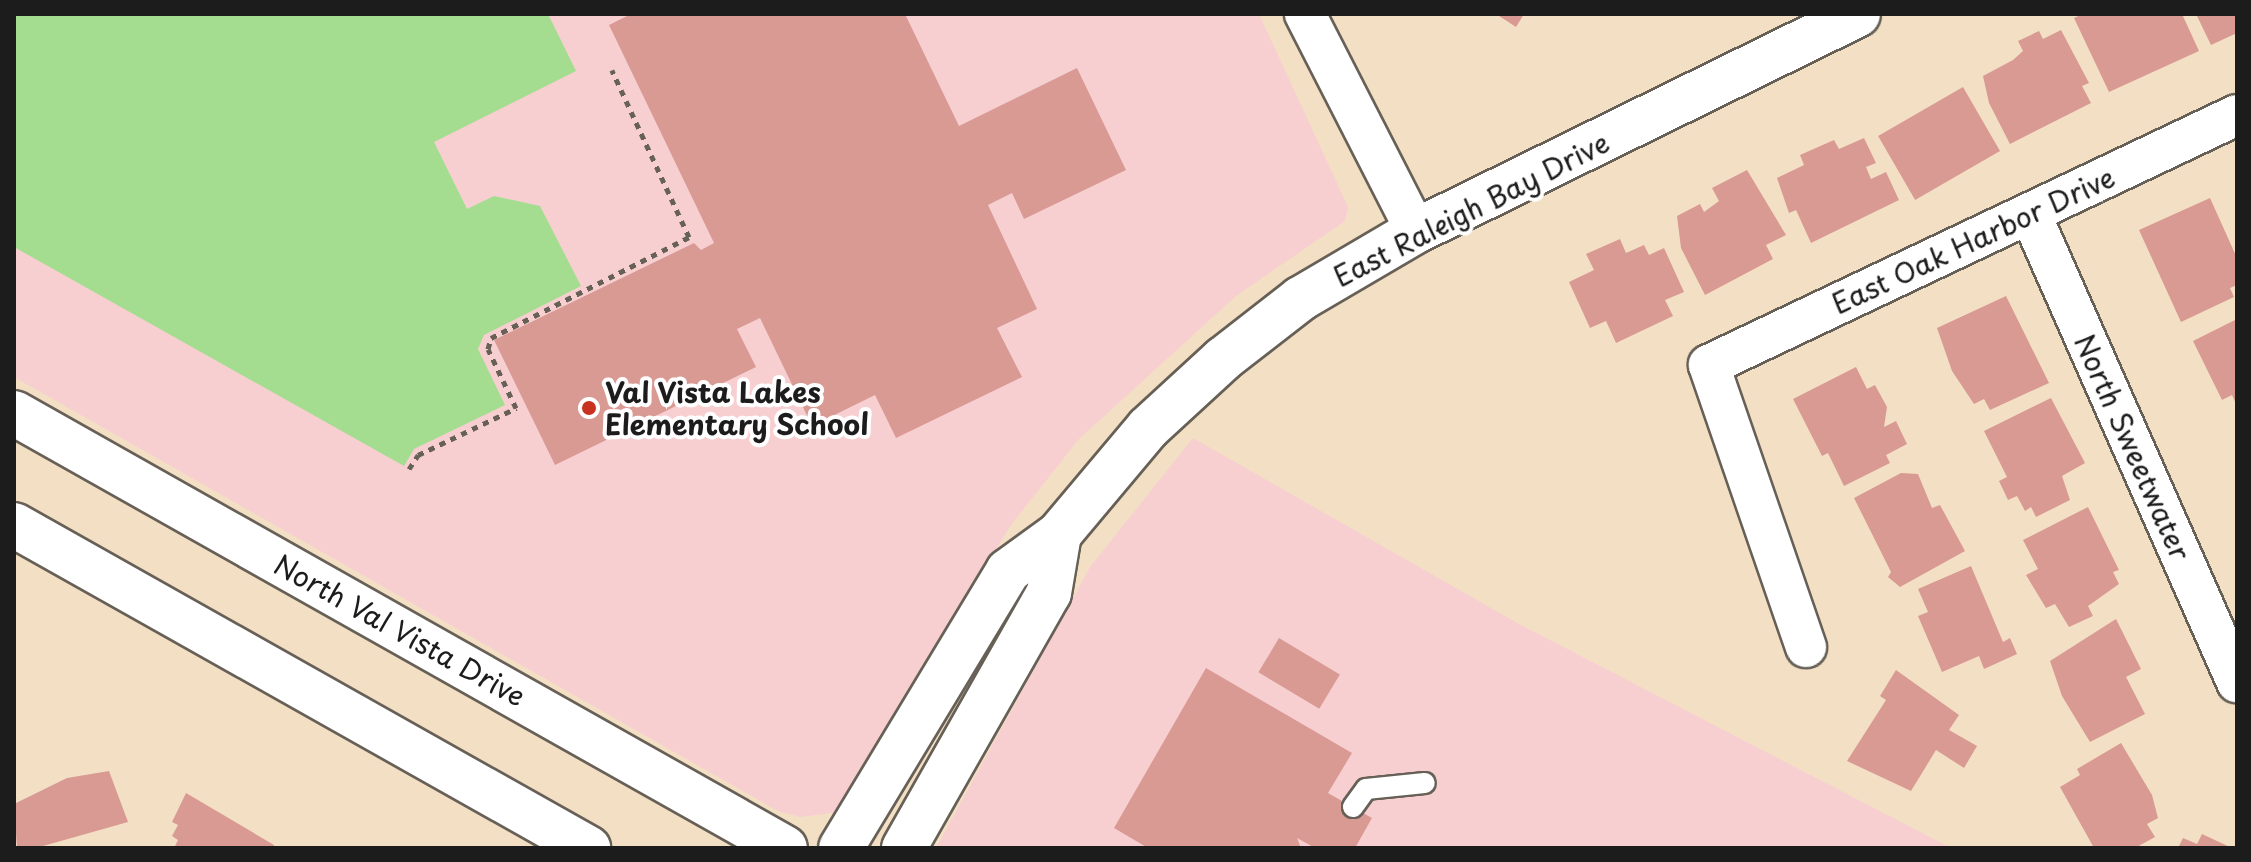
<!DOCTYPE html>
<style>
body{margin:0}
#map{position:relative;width:2251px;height:862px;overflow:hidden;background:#f3dfc4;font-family:"Playpen Sans",sans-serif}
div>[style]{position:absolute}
.built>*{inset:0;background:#f7cfd1}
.green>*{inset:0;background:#a4dd8f}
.building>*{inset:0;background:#d99a94;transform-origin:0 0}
.path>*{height:5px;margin-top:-2.5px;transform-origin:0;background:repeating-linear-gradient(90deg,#676057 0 6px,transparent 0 12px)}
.roads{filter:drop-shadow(2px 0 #676057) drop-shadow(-2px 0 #676057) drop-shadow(0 2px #676057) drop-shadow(0 -2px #676057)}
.lane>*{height:20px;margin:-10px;padding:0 10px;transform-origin:10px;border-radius:10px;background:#fff}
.street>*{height:40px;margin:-20px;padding:0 20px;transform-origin:20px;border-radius:20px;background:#fff}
.secondary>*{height:44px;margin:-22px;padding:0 22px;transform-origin:22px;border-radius:22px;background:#fff}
.dots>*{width:22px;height:22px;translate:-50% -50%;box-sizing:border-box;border:4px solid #fff;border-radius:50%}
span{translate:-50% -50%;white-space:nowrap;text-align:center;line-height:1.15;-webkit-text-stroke:8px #fff;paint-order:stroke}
.street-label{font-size:28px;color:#1c1c1c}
.poi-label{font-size:28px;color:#1c1c1c;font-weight:700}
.left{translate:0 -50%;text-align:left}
.frame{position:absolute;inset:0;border:16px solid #1c1c1c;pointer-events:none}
</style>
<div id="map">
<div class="built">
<i style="clip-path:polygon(14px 14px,1259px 14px,1348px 207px,1345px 221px,1236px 296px,1079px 439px,1010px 526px,850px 802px,832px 813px,800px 817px,778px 811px,14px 377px)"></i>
<i style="clip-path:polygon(1193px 438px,1519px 624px,1951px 848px,936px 848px,1090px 567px)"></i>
</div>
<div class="green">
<i style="clip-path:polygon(14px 14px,548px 14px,576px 71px,434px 142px,467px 209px,494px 196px,540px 206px,581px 286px,484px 335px,478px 349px,505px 405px,414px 449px,404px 466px,14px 247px)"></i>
</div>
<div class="building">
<i style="clip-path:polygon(631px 14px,905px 14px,959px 126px,1077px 68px,1126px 170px,1024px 219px,1012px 193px,988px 205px,1037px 309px,997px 328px,1022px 377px,896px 438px,875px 395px,812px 426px,760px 318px,737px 329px,756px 367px,555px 465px,494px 340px,694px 243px,701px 250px,714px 243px,609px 25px)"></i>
<i style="clip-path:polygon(1496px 14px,1524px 14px,1516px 27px)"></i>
<i style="clip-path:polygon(2083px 14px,2182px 14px,2199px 51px,2109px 92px,2074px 18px)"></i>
<i style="clip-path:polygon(2196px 14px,2237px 14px,2237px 33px,2211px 45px)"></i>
<i style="clip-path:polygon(2061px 30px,2089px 83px,2082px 86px,2091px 103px,2010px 144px,1989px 103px,1983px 76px,2013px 60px,2023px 51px,2018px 41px,2039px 31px,2043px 39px)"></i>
<i style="left:1963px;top:87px;width:74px;height:98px;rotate:60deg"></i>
<i style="clip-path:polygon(1864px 138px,1876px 163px,1866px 167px,1871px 179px,1886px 172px,1899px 200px,1811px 243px,1796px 210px,1789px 213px,1777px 178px,1804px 165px,1800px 155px,1834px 140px,1839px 149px)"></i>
<i style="clip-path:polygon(1747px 170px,1786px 235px,1766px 245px,1773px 259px,1705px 295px,1681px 248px,1677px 216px,1700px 204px,1704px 212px,1719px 201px,1712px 188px)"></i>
<i style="clip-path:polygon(2210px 198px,2237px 258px,2237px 285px,2230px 288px,2234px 297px,2181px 322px,2139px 230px)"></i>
<i style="clip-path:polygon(1620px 239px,1626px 253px,1644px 245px,1649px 255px,1664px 248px,1684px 292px,1665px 300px,1673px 316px,1616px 343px,1606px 321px,1590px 328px,1569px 282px,1594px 270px,1586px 254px)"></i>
<i style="clip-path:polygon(2006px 296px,2049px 383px,1990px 410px,1984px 399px,1974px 404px,1952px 371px,1937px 328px)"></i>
<i style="clip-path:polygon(2237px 319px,2237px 406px,2232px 395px,2222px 400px,2193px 341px)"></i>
<i style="clip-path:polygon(1856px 367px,1867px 389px,1875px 385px,1887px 407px,1884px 427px,1896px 421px,1907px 444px,1886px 455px,1890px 463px,1844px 486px,1828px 453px,1822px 456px,1793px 399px)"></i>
<i style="clip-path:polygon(2051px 398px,2085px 463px,2062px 476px,2070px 500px,2036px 517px,2031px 507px,2025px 511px,2017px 496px,2008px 500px,1999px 481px,2007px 477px,1984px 431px)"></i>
<i style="clip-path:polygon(1901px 473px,1918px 474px,1932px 508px,1940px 505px,1965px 551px,1900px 587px,1888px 577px,1891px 572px,1854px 498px)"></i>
<i style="clip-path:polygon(2088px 507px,2119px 570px,2113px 572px,2119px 584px,2088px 606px,2093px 616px,2069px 627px,2055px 604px,2046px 608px,2026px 575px,2038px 569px,2023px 540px)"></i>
<i style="clip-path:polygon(1971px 566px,2003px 642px,2010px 638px,2017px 654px,1984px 669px,1979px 656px,1942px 672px,1918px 616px,1928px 612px,1918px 589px)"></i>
<i style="clip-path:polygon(2116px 619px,2141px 669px,2126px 677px,2145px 714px,2090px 742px,2062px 696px,2050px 661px)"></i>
<i style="left:1279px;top:638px;width:71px;height:40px;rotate:31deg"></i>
<i style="clip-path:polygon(1206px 668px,1352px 753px,1328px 793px,1372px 818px,1355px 848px,1315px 848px,1297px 838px,1301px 848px,1148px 848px,1114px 828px)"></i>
<i style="clip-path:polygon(1896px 670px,1959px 715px,1949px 730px,1977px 746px,1964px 768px,1936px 750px,1911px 791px,1847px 761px,1886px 700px,1880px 696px)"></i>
<i style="clip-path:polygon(2121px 743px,2152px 795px,2158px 818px,2147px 824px,2155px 837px,2135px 848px,2094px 848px,2060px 787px,2080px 775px,2077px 769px)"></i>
<i style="clip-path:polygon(109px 771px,128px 822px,36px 848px,17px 848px,14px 804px,67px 778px)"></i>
<i style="clip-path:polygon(186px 793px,274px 845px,273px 848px,174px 848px,178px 840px,172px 836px,178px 825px,172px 822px)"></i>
<i style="clip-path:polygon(2202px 834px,2232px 848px,2178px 848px,2183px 838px,2197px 844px)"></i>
</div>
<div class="path">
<i style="left:409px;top:469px;width:17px;rotate:-57deg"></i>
<i style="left:418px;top:455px;width:109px;rotate:-25.6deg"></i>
<i style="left:516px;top:408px;width:65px;rotate:-115.4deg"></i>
<i style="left:488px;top:349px;width:11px;rotate:-75deg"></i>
<i style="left:491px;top:338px;width:222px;rotate:-27deg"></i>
<i style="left:689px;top:237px;width:184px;rotate:-114.8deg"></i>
</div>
<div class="roads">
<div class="lane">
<i style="left:1353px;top:807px;width:22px;rotate:-54deg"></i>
<i style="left:1366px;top:789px;width:59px;rotate:-5.8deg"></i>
</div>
<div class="street">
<i style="left:1305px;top:14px;width:244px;rotate:62.9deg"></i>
<i style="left:2030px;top:213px;width:513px;rotate:66.19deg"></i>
<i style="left:1806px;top:647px;width:298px;rotate:-109deg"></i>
<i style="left:1709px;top:365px;width:584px;rotate:-25.34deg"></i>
</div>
<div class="secondary">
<i style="left:14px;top:413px;width:885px;rotate:29.43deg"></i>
<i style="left:14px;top:525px;width:659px;rotate:29.37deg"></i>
<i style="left:841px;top:848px;width:323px;rotate:-58.9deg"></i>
<i style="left:1008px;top:571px;width:63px;rotate:-36deg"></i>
<i style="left:1059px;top:534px;width:138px;rotate:-50deg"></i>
<i style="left:1148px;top:428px;width:102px;rotate:-42.6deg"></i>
<i style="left:1223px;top:359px;width:98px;rotate:-37.9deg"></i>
<i style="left:1300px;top:299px;width:134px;rotate:-30.4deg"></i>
<i style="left:1416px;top:231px;width:492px;rotate:-26.1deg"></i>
<i style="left:904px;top:848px;width:293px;rotate:-60.4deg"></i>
<i style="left:1049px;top:593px;width:60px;rotate:-80.4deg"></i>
</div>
</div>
<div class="dots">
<i style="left:589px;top:408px;background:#c8321e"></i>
</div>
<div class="street-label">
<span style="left:1471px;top:209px;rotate:-27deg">East Raleigh Bay Drive</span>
<span style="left:1973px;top:240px;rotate:-25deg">East Oak Harbor Drive</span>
<span style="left:2133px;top:447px;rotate:66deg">North Sweetwater</span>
<span style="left:400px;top:630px;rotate:29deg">North Val Vista Drive</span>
</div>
<div class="poi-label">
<span class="left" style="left:605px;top:408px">Val Vista Lakes<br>Elementary School</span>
</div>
<div class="frame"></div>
</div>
